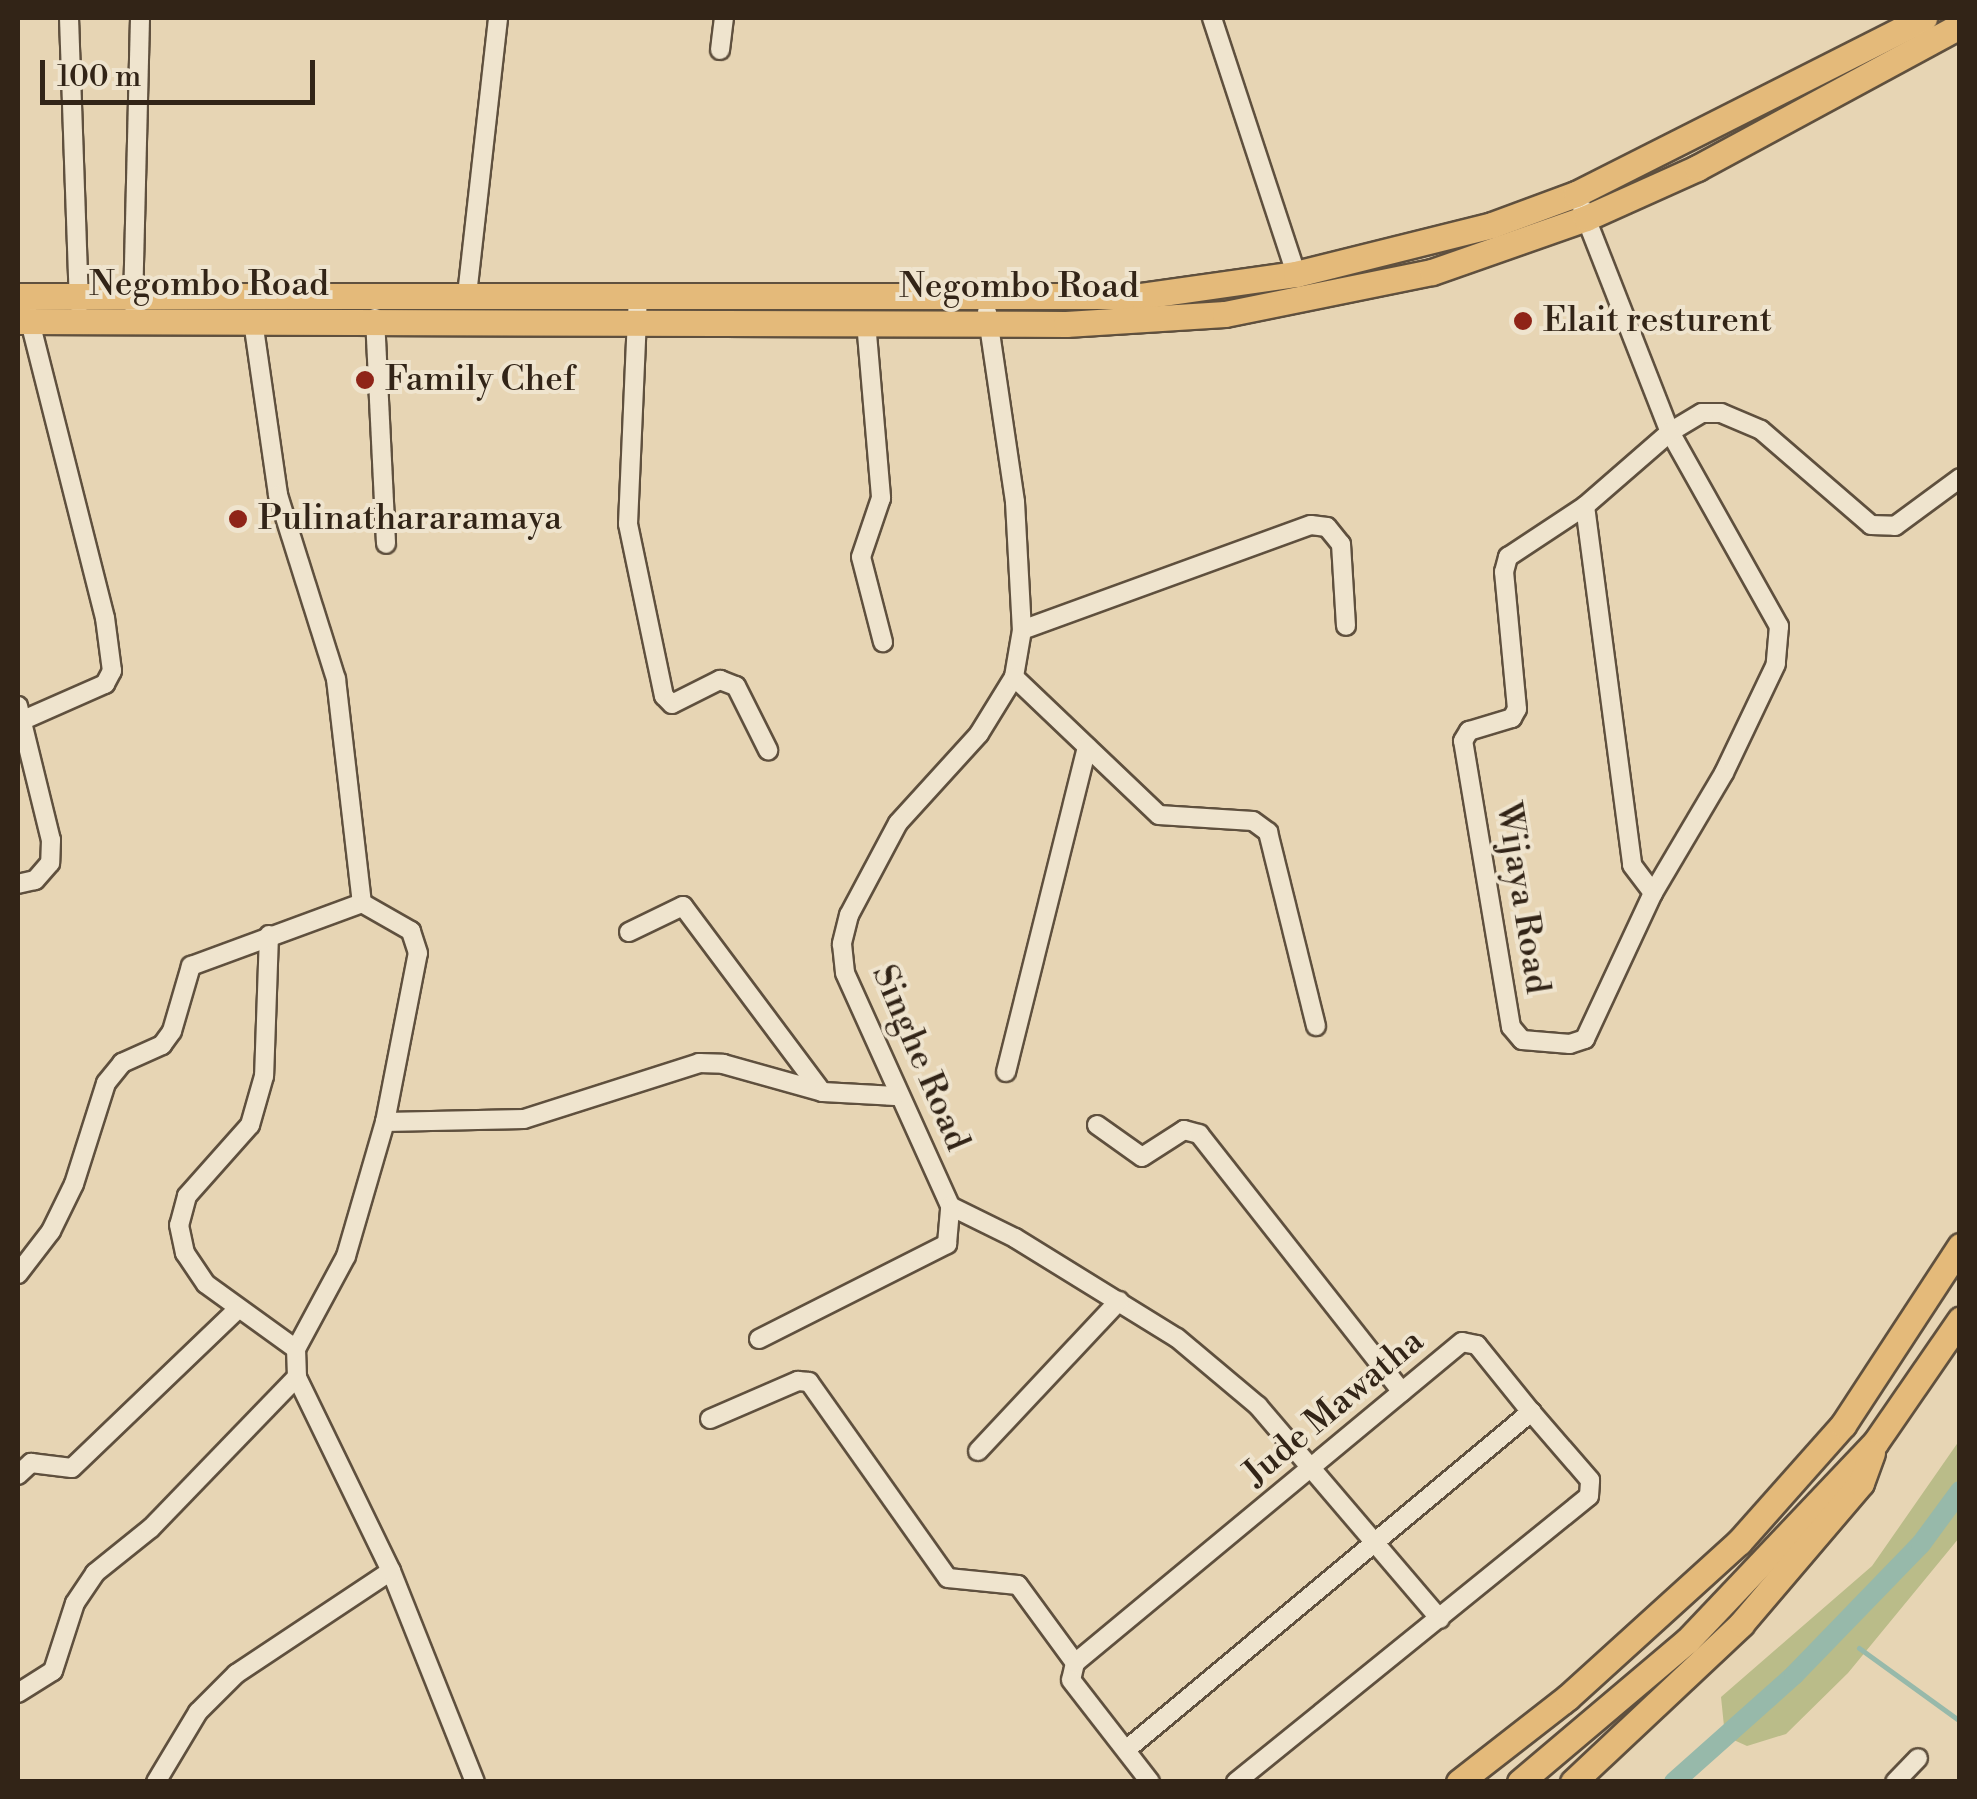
<!DOCTYPE html>
<style>
body{margin:0}
#map{position:relative;width:1977px;height:1799px;overflow:hidden;background:#e7d5b4;font-family:"Libre Bodoni",serif}
div>[style]{position:absolute}
.green>*{inset:0;background:#babc89}
.stream>*{height:5px;margin:-2.5px;padding:0 2.5px;transform-origin:2.5px;border-radius:2.5px;background:#97b9aa}
.canal>*{height:20px;margin:-10px;padding:0 10px;transform-origin:10px;border-radius:10px;background:#97b9aa}
.roads{filter:drop-shadow(2px 0 #5f503e) drop-shadow(-2px 0 #5f503e) drop-shadow(0 2px #5f503e) drop-shadow(0 -2px #5f503e)}
.minor>*{height:18px;margin:-9px;padding:0 9px;transform-origin:9px;border-radius:9px;background:#efe4ce}
.highway>*{height:25px;margin:-12.5px;padding:0 12.5px;transform-origin:12.5px;border-radius:12.5px;background:#e4ba7a}
.dots>*{width:28px;height:28px;translate:-50% -50%;box-sizing:border-box;border:5px solid #efe4ce;border-radius:50%}
span{translate:-50% -50%;white-space:nowrap;text-align:center;line-height:1.15;-webkit-text-stroke:8px #efe4ce;paint-order:stroke}
.street-label{font-size:35px;color:#322417}
.poi-label{font-size:35px;color:#322417}
.left{translate:0 -50%;text-align:left}
.frame{position:absolute;inset:0;border:20px solid #322417;pointer-events:none}
.scale{position:absolute;left:40px;top:60px;width:275px;height:45px;box-sizing:border-box;border:5px solid #322417;border-top:0;padding-left:12px;font-size:30px;line-height:35px;white-space:nowrap;color:#322417;-webkit-text-stroke:8px #efe4ce;paint-order:stroke}
</style>
<div id="map">
<div class="green">
<i style="clip-path:polygon(1959px 1441px,1959px 1538px,1848px 1673px,1786px 1734px,1747px 1746px,1725px 1736px,1721px 1697px,1872px 1566px)"></i>
</div>
<div class="stream">
<i style="left:1859px;top:1648px;width:125px;rotate:35.9deg"></i>
</div>
<div class="canal">
<i style="left:1674px;top:1782px;width:161px;rotate:-41.7deg"></i>
<i style="left:1794px;top:1675px;width:182px;rotate:-45.9deg"></i>
<i style="left:1921px;top:1544px;width:66px;rotate:-53.7deg"></i>
</div>
<div class="roads">
<div class="minor">
<i style="left:69px;top:18px;width:287px;rotate:88deg"></i>
<i style="left:1212px;top:18px;width:269px;rotate:71.8deg"></i>
<i style="left:720px;top:50px;width:32px;rotate:-83deg"></i>
<i style="left:1582px;top:208px;width:241px;rotate:68.6deg"></i>
<i style="left:1670px;top:432px;width:223px;rotate:60.7deg"></i>
<i style="left:1779px;top:626px;width:38px;rotate:95deg"></i>
<i style="left:1776px;top:664px;width:121px;rotate:115.5deg"></i>
<i style="left:1724px;top:773px;width:139px;rotate:120.6deg"></i>
<i style="left:1653px;top:893px;width:161px;rotate:115deg"></i>
<i style="left:1585px;top:1039px;width:16px;rotate:162deg"></i>
<i style="left:1570px;top:1044px;width:48px;rotate:-175.2deg"></i>
<i style="left:1522px;top:1040px;width:17px;rotate:-130deg"></i>
<i style="left:1511px;top:1027px;width:290px;rotate:-99.5deg"></i>
<i style="left:1463px;top:741px;width:12px;rotate:-59deg"></i>
<i style="left:1469px;top:731px;width:45px;rotate:-16.8deg"></i>
<i style="left:1512px;top:718px;width:10px;rotate:-61deg"></i>
<i style="left:1517px;top:709px;width:138px;rotate:-95.4deg"></i>
<i style="left:1504px;top:572px;width:16px;rotate:-75deg"></i>
<i style="left:1508px;top:557px;width:92px;rotate:-33.5deg"></i>
<i style="left:1585px;top:506px;width:113px;rotate:-41deg"></i>
<i style="left:1670px;top:432px;width:37px;rotate:-31deg"></i>
<i style="left:1702px;top:413px;width:19px"></i>
<i style="left:1721px;top:413px;width:43px;rotate:23deg"></i>
<i style="left:1761px;top:430px;width:145px;rotate:40.8deg"></i>
<i style="left:1871px;top:525px;width:24px;rotate:2deg"></i>
<i style="left:1895px;top:526px;width:81px;rotate:-36.4deg"></i>
<i style="left:467px;top:295px;width:279px;rotate:-83.6deg"></i>
<i style="left:638px;top:295px;width:229px;rotate:92.5deg"></i>
<i style="left:628px;top:524px;width:176px;rotate:78.2deg"></i>
<i style="left:664px;top:696px;width:11px;rotate:45deg"></i>
<i style="left:672px;top:704px;width:54px;rotate:-26.6deg"></i>
<i style="left:720px;top:680px;width:17px;rotate:21deg"></i>
<i style="left:736px;top:686px;width:72px;rotate:63.4deg"></i>
<i style="left:133px;top:305px;width:287px;rotate:-88.6deg"></i>
<i style="left:987px;top:312px;width:192px;rotate:81.6deg"></i>
<i style="left:1015px;top:502px;width:128px;rotate:86.9deg"></i>
<i style="left:1022px;top:630px;width:48px;rotate:99.7deg"></i>
<i style="left:1014px;top:677px;width:67px;rotate:121.6deg"></i>
<i style="left:979px;top:734px;width:120px;rotate:132.3deg"></i>
<i style="left:898px;top:823px;width:104px;rotate:118deg"></i>
<i style="left:849px;top:915px;width:30px;rotate:104deg"></i>
<i style="left:842px;top:944px;width:29px;rotate:84deg"></i>
<i style="left:845px;top:973px;width:256px;rotate:65.7deg"></i>
<i style="left:950px;top:1206px;width:72px;rotate:26.2deg"></i>
<i style="left:1015px;top:1238px;width:190px;rotate:31.7deg"></i>
<i style="left:1177px;top:1338px;width:106px;rotate:40deg"></i>
<i style="left:1258px;top:1406px;width:280px;rotate:49.5deg"></i>
<i style="left:375px;top:318px;width:226px;rotate:87.2deg"></i>
<i style="left:253px;top:321px;width:176px;rotate:81.8deg"></i>
<i style="left:278px;top:495px;width:193px;rotate:72.5deg"></i>
<i style="left:336px;top:679px;width:226px;rotate:83.4deg"></i>
<i style="left:866px;top:322px;width:177px;rotate:85.1deg"></i>
<i style="left:881px;top:498px;width:62px;rotate:108.7deg"></i>
<i style="left:861px;top:557px;width:88px;rotate:75.5deg"></i>
<i style="left:1585px;top:506px;width:362px;rotate:82.5deg"></i>
<i style="left:1632px;top:865px;width:35px;rotate:53deg"></i>
<i style="left:1022px;top:630px;width:307px;rotate:-20deg"></i>
<i style="left:1311px;top:525px;width:16px;rotate:7deg"></i>
<i style="left:1327px;top:527px;width:22px;rotate:51deg"></i>
<i style="left:1341px;top:544px;width:82px;rotate:86.5deg"></i>
<i style="left:1014px;top:677px;width:200px;rotate:43.6deg"></i>
<i style="left:1159px;top:815px;width:94px;rotate:3.7deg"></i>
<i style="left:1253px;top:821px;width:19px;rotate:36deg"></i>
<i style="left:1268px;top:832px;width:200px;rotate:76.1deg"></i>
<i style="left:18px;top:706px;width:138px;rotate:76.2deg"></i>
<i style="left:51px;top:840px;width:23px;rotate:92deg"></i>
<i style="left:50px;top:863px;width:23px;rotate:131deg"></i>
<i style="left:35px;top:880px;width:17px;rotate:167deg"></i>
<i style="left:21px;top:721px;width:92px;rotate:-23.8deg"></i>
<i style="left:105px;top:684px;width:15px;rotate:-62deg"></i>
<i style="left:112px;top:671px;width:53px;rotate:-97.5deg"></i>
<i style="left:105px;top:618px;width:315px;rotate:-104.2deg"></i>
<i style="left:629px;top:932px;width:60px;rotate:-25.7deg"></i>
<i style="left:683px;top:906px;width:232px;rotate:53.2deg"></i>
<i style="left:269px;top:935px;width:141px;rotate:92deg"></i>
<i style="left:264px;top:1076px;width:51px;rotate:105.9deg"></i>
<i style="left:250px;top:1125px;width:95px;rotate:131.6deg"></i>
<i style="left:187px;top:1196px;width:30px;rotate:105deg"></i>
<i style="left:179px;top:1225px;width:29px;rotate:78deg"></i>
<i style="left:185px;top:1253px;width:37px;rotate:56deg"></i>
<i style="left:206px;top:1284px;width:111px;rotate:35.8deg"></i>
<i style="left:1006px;top:1072px;width:335px;rotate:-76deg"></i>
<i style="left:385px;top:1122px;width:139px;rotate:-1.2deg"></i>
<i style="left:524px;top:1119px;width:184px;rotate:-17.7deg"></i>
<i style="left:699px;top:1063px;width:24px;rotate:2deg"></i>
<i style="left:723px;top:1064px;width:104px;rotate:15.6deg"></i>
<i style="left:823px;top:1092px;width:72px;rotate:3.2deg"></i>
<i style="left:1097px;top:1125px;width:55px;rotate:35.4deg"></i>
<i style="left:1142px;top:1157px;width:50px;rotate:-32.7deg"></i>
<i style="left:1184px;top:1130px;width:16px;rotate:15deg"></i>
<i style="left:1199px;top:1134px;width:328px;rotate:51.8deg"></i>
<i style="left:18px;top:1274px;width:54px;rotate:-52.5deg"></i>
<i style="left:51px;top:1231px;width:52px;rotate:-63.9deg"></i>
<i style="left:74px;top:1184px;width:106px;rotate:-72.4deg"></i>
<i style="left:106px;top:1083px;width:26px;rotate:-51deg"></i>
<i style="left:122px;top:1063px;width:44px;rotate:-24.2deg"></i>
<i style="left:162px;top:1045px;width:17px;rotate:-54deg"></i>
<i style="left:172px;top:1031px;width:68px;rotate:-73.7deg"></i>
<i style="left:191px;top:966px;width:182px;rotate:-20.2deg"></i>
<i style="left:759px;top:1339px;width:211px;rotate:-26.8deg"></i>
<i style="left:947px;top:1244px;width:38px;rotate:-85deg"></i>
<i style="left:710px;top:1419px;width:96px;rotate:-23.4deg"></i>
<i style="left:798px;top:1381px;width:11px;rotate:5deg"></i>
<i style="left:809px;top:1382px;width:240px;rotate:54.7deg"></i>
<i style="left:948px;top:1578px;width:70px;rotate:5.7deg"></i>
<i style="left:1018px;top:1585px;width:97px;rotate:53.8deg"></i>
<i style="left:978px;top:1451px;width:206px;rotate:-46.8deg"></i>
<i style="left:18px;top:1475px;width:18px;rotate:-43deg"></i>
<i style="left:31px;top:1463px;width:41px;rotate:7deg"></i>
<i style="left:72px;top:1468px;width:228px;rotate:-43.8deg"></i>
<i style="left:391px;top:1571px;width:227px;rotate:68.3deg"></i>
<i style="left:18px;top:1693px;width:41px;rotate:-32.2deg"></i>
<i style="left:53px;top:1671px;width:71px;rotate:-72.1deg"></i>
<i style="left:75px;top:1603px;width:36px;rotate:-56deg"></i>
<i style="left:95px;top:1573px;width:72px;rotate:-38.8deg"></i>
<i style="left:151px;top:1528px;width:210px;rotate:-46deg"></i>
<i style="left:1126px;top:1750px;width:528px;rotate:-39.85deg"></i>
<i style="left:1531px;top:1412px;width:86px;rotate:-128.9deg"></i>
<i style="left:1477px;top:1345px;width:15px;rotate:-169deg"></i>
<i style="left:1462px;top:1342px;width:503px;rotate:140.33deg"></i>
<i style="left:1075px;top:1663px;width:17px;rotate:103deg"></i>
<i style="left:1071px;top:1680px;width:129px;rotate:52.2deg"></i>
<i style="left:156px;top:1782px;width:82px;rotate:-59deg"></i>
<i style="left:198px;top:1712px;width:54px;rotate:-45deg"></i>
<i style="left:236px;top:1674px;width:186px;rotate:-33.6deg"></i>
<i style="left:391px;top:1571px;width:216px;rotate:-115.9deg"></i>
<i style="left:297px;top:1377px;width:28px;rotate:-92deg"></i>
<i style="left:296px;top:1349px;width:106px;rotate:-61.7deg"></i>
<i style="left:346px;top:1256px;width:140px;rotate:-73.8deg"></i>
<i style="left:385px;top:1122px;width:172px;rotate:-79deg"></i>
<i style="left:418px;top:953px;width:23px;rotate:-108deg"></i>
<i style="left:411px;top:931px;width:56px;rotate:-150.3deg"></i>
<i style="left:1236px;top:1782px;width:454px;rotate:-39deg"></i>
<i style="left:1589px;top:1496px;width:16px;rotate:-86deg"></i>
<i style="left:1590px;top:1480px;width:90px;rotate:-130.9deg"></i>
<i style="left:1895px;top:1782px;width:33px;rotate:-46deg"></i>
</div>
<div class="highway">
<i style="left:18px;top:296px;width:1123px"></i>
<i style="left:1141px;top:296px;width:157px;rotate:-8.1deg"></i>
<i style="left:1296px;top:274px;width:202px;rotate:-14deg"></i>
<i style="left:1492px;top:225px;width:90px;rotate:-20.3deg"></i>
<i style="left:1576px;top:194px;width:390px;rotate:-26.8deg"></i>
<i style="left:18px;top:321px;width:1048px;rotate:0.16deg"></i>
<i style="left:1066px;top:324px;width:159px;rotate:-3.6deg"></i>
<i style="left:1225px;top:314px;width:211px;rotate:-11.5deg"></i>
<i style="left:1432px;top:272px;width:163px;rotate:-19.3deg"></i>
<i style="left:1586px;top:218px;width:122px;rotate:-24.2deg"></i>
<i style="left:1697px;top:168px;width:299px;rotate:-28.4deg"></i>
<i style="left:1459px;top:1782px;width:138px;rotate:-37.9deg"></i>
<i style="left:1568px;top:1697px;width:231px;rotate:-42.2deg"></i>
<i style="left:1739px;top:1542px;width:157px;rotate:-48.4deg"></i>
<i style="left:1843px;top:1425px;width:214px;rotate:-56.8deg"></i>
<i style="left:1520px;top:1782px;width:219px;rotate:-40.2deg"></i>
<i style="left:1687px;top:1641px;width:273px;rotate:-46.5deg"></i>
<i style="left:1875px;top:1443px;width:150px;rotate:-55.4deg"></i>
<i style="left:1573px;top:1782px;width:231px;rotate:-43.2deg"></i>
<i style="left:1741px;top:1624px;width:185px;rotate:-49.6deg"></i>
<i style="left:1861px;top:1483px;width:32px;rotate:-70deg"></i>
</div>
</div>
<div class="dots">
<i style="left:1523px;top:321px;background:#8f2418"></i>
<i style="left:365px;top:380px;background:#8f2418"></i>
<i style="left:238px;top:519px;background:#8f2418"></i>
</div>
<div class="street-label">
<span style="left:209px;top:285px">Negombo Road</span>
<span style="left:1019px;top:287px">Negombo Road</span>
<span style="left:1522px;top:898px;rotate:81deg">Wijaya Road</span>
<span style="left:920px;top:1058px;rotate:67deg">Singhe Road</span>
<span style="left:1334px;top:1408px;rotate:-40deg">Jude Mawatha</span>
</div>
<div class="poi-label">
<span class="left" style="left:1543px;top:321px">Elait resturent</span>
<span class="left" style="left:385px;top:380px">Family Chef</span>
<span class="left" style="left:258px;top:519px">Pulinathararamaya</span>
</div>
<div class="frame"></div>
<div class="scale">100 m</div>
</div>
